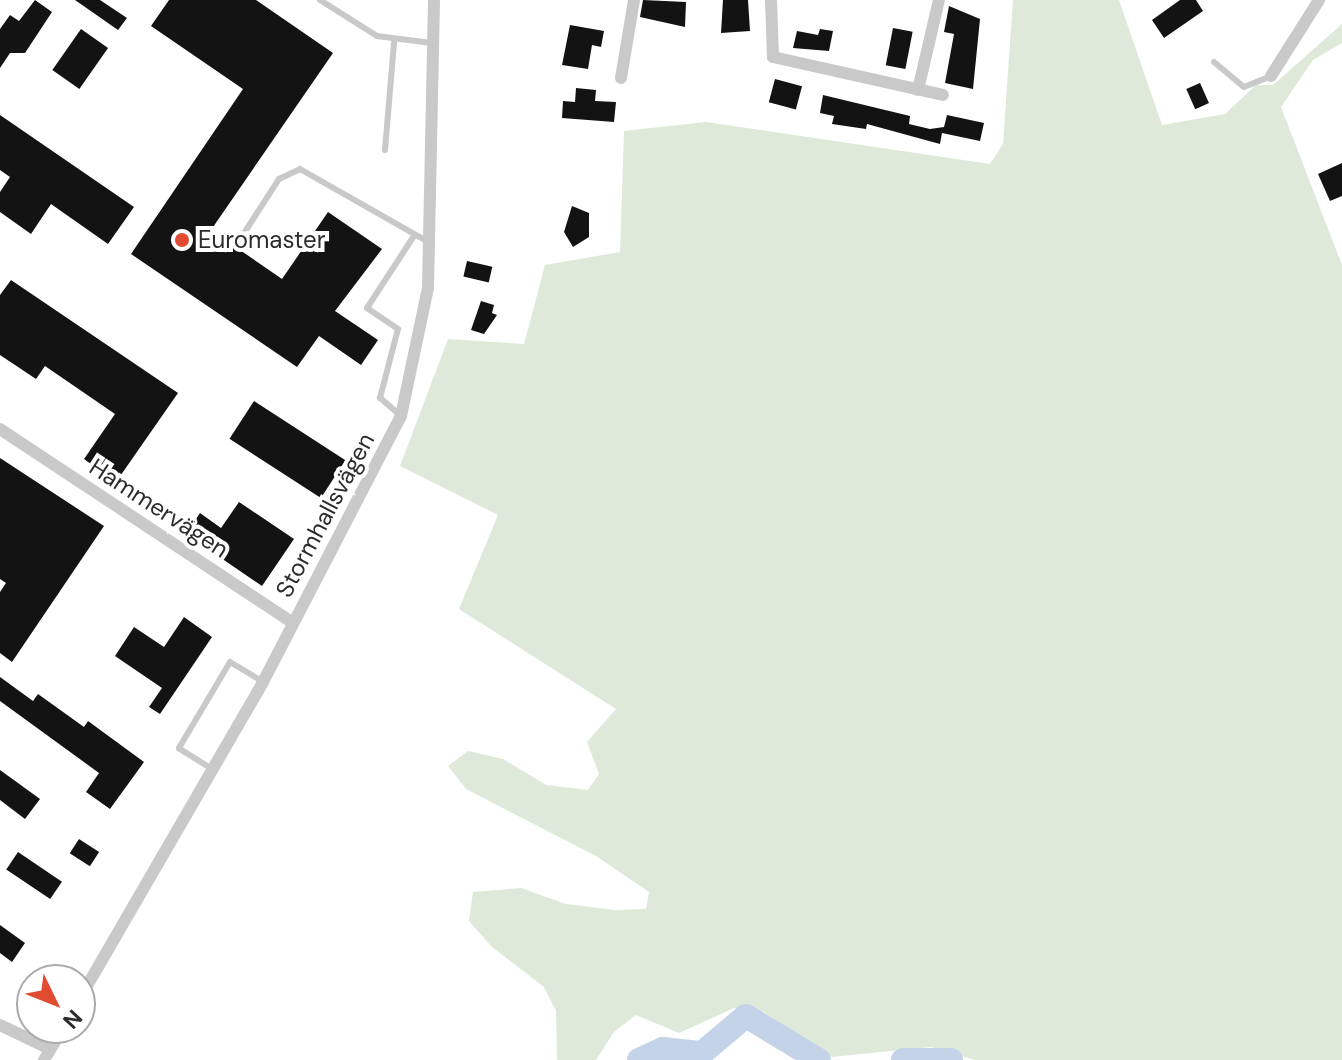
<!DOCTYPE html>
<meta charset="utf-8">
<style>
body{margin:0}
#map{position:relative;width:1342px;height:1060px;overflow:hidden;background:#fff;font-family:"DM Sans",sans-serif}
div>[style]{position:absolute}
.green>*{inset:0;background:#dee9d9}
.river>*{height:24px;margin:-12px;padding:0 12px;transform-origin:12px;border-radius:12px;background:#c5d3e9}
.building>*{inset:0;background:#131313;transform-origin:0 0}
.service>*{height:6px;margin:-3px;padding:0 3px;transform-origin:3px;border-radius:3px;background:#c9c9c9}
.minor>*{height:12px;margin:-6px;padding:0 6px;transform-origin:6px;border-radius:6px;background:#c9c9c9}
.dots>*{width:22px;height:22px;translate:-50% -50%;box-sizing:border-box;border:4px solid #fff;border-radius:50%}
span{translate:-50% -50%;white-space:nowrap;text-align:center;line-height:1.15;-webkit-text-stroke:8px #fff;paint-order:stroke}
.poi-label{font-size:24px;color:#2c2c2c}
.left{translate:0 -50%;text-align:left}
.street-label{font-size:24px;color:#2c2c2c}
.north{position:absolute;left:16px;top:964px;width:80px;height:80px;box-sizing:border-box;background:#fff;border:2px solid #ababab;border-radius:50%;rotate:133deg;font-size:22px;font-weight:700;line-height:32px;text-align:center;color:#2c2c2c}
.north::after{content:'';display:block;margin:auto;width:28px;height:36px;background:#e04b31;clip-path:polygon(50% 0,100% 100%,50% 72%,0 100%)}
</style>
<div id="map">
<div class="green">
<i style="clip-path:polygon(1013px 0,1119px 0,1162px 125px,1225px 114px,1256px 85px,1273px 85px,1342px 24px,1342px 43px,1313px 60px,1281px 107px,1342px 265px,1342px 1060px,975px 1060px,931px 1047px,831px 1057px,762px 1011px,734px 1008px,679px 1033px,636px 1015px,614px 1032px,596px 1060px,557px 1060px,556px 1011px,544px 987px,492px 947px,469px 921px,473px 892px,521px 888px,566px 904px,614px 910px,646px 909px,649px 892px,596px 856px,466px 789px,448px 766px,468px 751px,503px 759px,546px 785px,588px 790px,599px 774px,587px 742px,616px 709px,459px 609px,498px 515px,400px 466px,448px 339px,524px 344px,545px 265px,620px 252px,624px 131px,706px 122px,990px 164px,1003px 144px)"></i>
</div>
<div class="river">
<i style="left:639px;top:1060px;width:26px;rotate:-25deg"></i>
<i style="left:663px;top:1049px;width:39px;rotate:6deg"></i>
<i style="left:702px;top:1053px;width:57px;rotate:-40.1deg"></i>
<i style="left:746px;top:1016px;width:85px;rotate:31.1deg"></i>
<i style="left:903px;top:1060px;width:48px"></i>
</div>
<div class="building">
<i style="clip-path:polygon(35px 0,52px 12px,25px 53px,10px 53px,0 68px,0 29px,10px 15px,19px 21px)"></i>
<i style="clip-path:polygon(75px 0,100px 0,127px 18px,118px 30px)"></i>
<i style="clip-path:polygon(169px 0,256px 0,333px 53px,211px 230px,282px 279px,328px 212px,382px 249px,335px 311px,378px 340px,361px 365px,319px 336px,297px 367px,131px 254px,243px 89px,151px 26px)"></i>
<i style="clip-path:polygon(643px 0,686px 2px,685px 27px,640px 17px)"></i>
<i style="clip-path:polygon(723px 0,748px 0,750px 31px,721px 33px)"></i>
<i style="clip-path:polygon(1180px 0,1196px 0,1203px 11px,1164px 38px,1152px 20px)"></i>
<i style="clip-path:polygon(949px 6px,980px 19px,973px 89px,945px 83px,954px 34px,944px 32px)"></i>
<i style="clip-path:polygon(570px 25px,604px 31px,601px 47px,592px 45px,588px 69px,562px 65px)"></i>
<i style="left:893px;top:28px;width:20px;height:38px;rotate:11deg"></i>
<i style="left:81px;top:29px;width:33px;height:50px;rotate:35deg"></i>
<i style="clip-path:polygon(820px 29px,833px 31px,829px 51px,793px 48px,797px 31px,818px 35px)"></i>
<i style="left:775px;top:79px;width:28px;height:24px;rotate:15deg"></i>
<i style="left:1200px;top:83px;width:22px;height:15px;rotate:66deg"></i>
<i style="clip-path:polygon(576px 88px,596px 90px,595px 101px,616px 102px,614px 122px,562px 118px,563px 101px,575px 102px)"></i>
<i style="clip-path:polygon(823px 95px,910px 116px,909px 124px,930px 129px,944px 127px,947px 115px,984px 123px,980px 141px,942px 133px,940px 144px,867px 124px,866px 129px,832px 124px,834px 116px,820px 113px)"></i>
<i style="clip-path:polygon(0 115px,134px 207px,108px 244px,51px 204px,31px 234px,0 212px,0 192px,10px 177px,0 170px)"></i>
<i style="clip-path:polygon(1342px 163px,1342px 196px,1330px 201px,1318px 174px)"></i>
<i style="clip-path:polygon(572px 206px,589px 213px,589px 237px,573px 247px,564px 232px)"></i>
<i style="left:467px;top:261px;width:26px;height:16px;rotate:13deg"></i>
<i style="clip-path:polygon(11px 280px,178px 393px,116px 482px,84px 459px,115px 414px,45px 366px,36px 379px,0 355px,0 295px)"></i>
<i style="clip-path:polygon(481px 301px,494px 305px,492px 313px,497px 315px,484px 334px,471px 330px)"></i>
<i style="left:254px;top:401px;width:109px;height:45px;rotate:33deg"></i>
<i style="clip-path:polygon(0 458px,104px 526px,12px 662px,0 653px,0 592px,6px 583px,0 579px)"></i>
<i style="clip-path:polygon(239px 502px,294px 539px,262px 586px,186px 534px,200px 513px,221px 528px)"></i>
<i style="clip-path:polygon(184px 617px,212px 637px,160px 714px,149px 707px,162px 688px,115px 656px,134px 627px,164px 647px)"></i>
<i style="clip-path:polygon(0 677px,33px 701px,38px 694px,84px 727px,88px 721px,144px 762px,110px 809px,86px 792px,99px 773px,0 701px)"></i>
<i style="clip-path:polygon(0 770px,40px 799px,25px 819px,0 800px)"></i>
<i style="left:79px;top:839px;width:24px;height:17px;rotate:33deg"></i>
<i style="left:18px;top:852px;width:53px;height:21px;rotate:34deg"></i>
<i style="clip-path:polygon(0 925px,25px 943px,12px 962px,0 953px)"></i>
</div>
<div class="service">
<i style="left:320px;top:0;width:67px;rotate:32.3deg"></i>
<i style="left:377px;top:36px;width:55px;rotate:7.3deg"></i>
<i style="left:1214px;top:62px;width:39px;rotate:40deg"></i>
<i style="left:1244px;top:87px;width:29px;rotate:-22deg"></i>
<i style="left:385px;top:150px;width:108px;rotate:-85.2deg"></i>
<i style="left:239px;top:241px;width:74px;rotate:-57.2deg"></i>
<i style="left:279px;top:179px;width:23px;rotate:-25deg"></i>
<i style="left:300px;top:169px;width:150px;rotate:29.6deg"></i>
<i style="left:401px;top:416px;width:28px;rotate:-139deg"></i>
<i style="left:380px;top:398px;width:71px;rotate:-75.4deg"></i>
<i style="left:398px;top:329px;width:37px;rotate:-146deg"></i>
<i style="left:367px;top:308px;width:86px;rotate:-56.9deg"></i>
<i style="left:212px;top:769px;width:39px;rotate:-148deg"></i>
<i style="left:179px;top:748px;width:100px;rotate:-59.3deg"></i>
<i style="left:230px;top:662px;width:39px;rotate:31deg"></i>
</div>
<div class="minor">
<i style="left:771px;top:0;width:57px;rotate:88deg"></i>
<i style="left:773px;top:57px;width:174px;rotate:12.6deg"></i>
<i style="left:1271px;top:76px;width:90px;rotate:-57.7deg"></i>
<i style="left:621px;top:78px;width:79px;rotate:-80.5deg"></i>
<i style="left:918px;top:90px;width:92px;rotate:-76.9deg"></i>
<i style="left:0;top:429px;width:351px;rotate:33.5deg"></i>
<i style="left:80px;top:998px;width:365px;rotate:-59.9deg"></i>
<i style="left:263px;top:682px;width:300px;rotate:-62.6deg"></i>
<i style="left:401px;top:416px;width:131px;rotate:-78.1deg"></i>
<i style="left:428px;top:288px;width:288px;rotate:-88.8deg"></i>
<i style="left:0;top:1025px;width:55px;rotate:25.6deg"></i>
<i style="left:44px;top:1060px;width:37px;rotate:-59deg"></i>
</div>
<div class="dots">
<i style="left:182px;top:240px;background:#e04b31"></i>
</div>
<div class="poi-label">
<span class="left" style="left:198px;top:240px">Euromaster</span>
</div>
<div class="street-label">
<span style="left:159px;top:508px;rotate:33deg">Hammervägen</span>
<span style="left:325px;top:515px;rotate:-62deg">Stormhallsvägen</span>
</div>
<div class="north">N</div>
</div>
